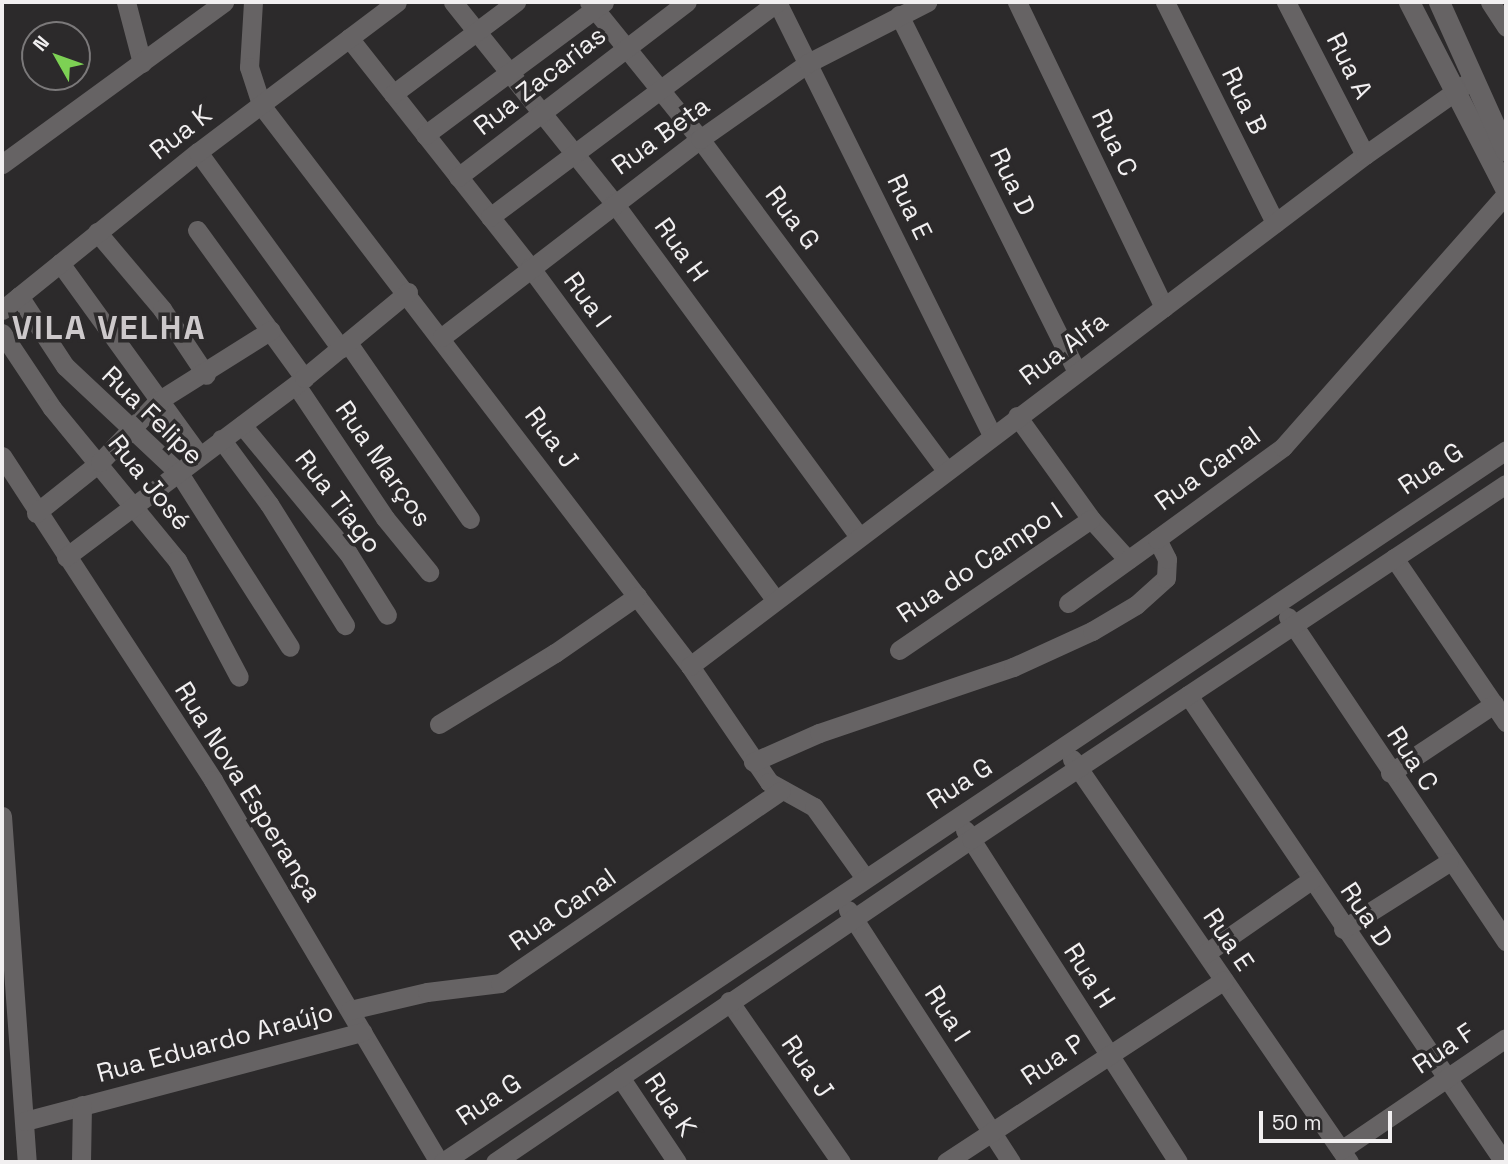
<!DOCTYPE html>
<meta charset="utf-8">
<style>
body{margin:0}
#map{position:relative;width:1508px;height:1164px;overflow:hidden;background:#2c2a2b;font-family:"Space Grotesk",sans-serif}
div>[style]{position:absolute}
.minor>*{height:19px;margin:-9.5px;padding:0 9.5px;transform-origin:9.5px;border-radius:9.5px;background:#666364}
.tertiary>*{height:21px;margin:-10.5px;padding:0 10.5px;transform-origin:10.5px;border-radius:10.5px;background:#666364}
span{translate:-50% -50%;white-space:nowrap;text-align:center;line-height:1.15;-webkit-text-stroke:7px #2c2a2b;paint-order:stroke}
.street-label{font-size:26px;color:#f1eff0}
.district-label{font-size:33px;color:#cdc9cb;font-weight:700;letter-spacing:2px}
.frame{position:absolute;inset:0;border:4px solid #f1eff0;pointer-events:none}
.north{position:absolute;left:21px;top:21px;width:70px;height:70px;box-sizing:border-box;background:#2c2a2b;border:2px solid #7b797a;border-radius:50%;rotate:310deg;font-size:19px;font-weight:700;line-height:28px;text-align:center;color:#f1eff0}
.north::after{content:'';display:block;margin:auto;width:24px;height:32px;background:#7dd154;clip-path:polygon(50% 0,100% 100%,50% 72%,0 100%)}
.scale{position:absolute;left:1259px;top:1111px;width:133px;height:32px;box-sizing:border-box;border:4px solid #f1eff0;border-top:0;padding-left:9px;font-size:21px;line-height:24px;white-space:nowrap;color:#f1eff0;-webkit-text-stroke:5px #2c2a2b;paint-order:stroke}
</style>
<div id="map">
<div class="minor">
<i style="left:126px;top:2px;width:63px;rotate:75.3deg"></i>
<i style="left:253px;top:2px;width:65px;rotate:93.5deg"></i>
<i style="left:249px;top:67px;width:40px;rotate:72deg"></i>
<i style="left:261px;top:105px;width:706px;rotate:52.59deg"></i>
<i style="left:690px;top:666px;width:140px;rotate:55.7deg"></i>
<i style="left:769px;top:782px;width:51px;rotate:29.1deg"></i>
<i style="left:814px;top:807px;width:87px;rotate:54.3deg"></i>
<i style="left:453px;top:2px;width:258px;rotate:51.3deg"></i>
<i style="left:614px;top:203px;width:413px;rotate:53.7deg"></i>
<i style="left:589px;top:2px;width:176px;rotate:51deg"></i>
<i style="left:700px;top:139px;width:412px;rotate:53.4deg"></i>
<i style="left:777px;top:2px;width:484px;rotate:63.6deg"></i>
<i style="left:1017px;top:2px;width:339px;rotate:64.3deg"></i>
<i style="left:1165px;top:2px;width:247px;rotate:63.5deg"></i>
<i style="left:1286px;top:2px;width:172px;rotate:62.7deg"></i>
<i style="left:1490px;top:2px;width:30px;rotate:57deg"></i>
<i style="left:899px;top:15px;width:399px;rotate:63.5deg"></i>
<i style="left:349px;top:38px;width:292px;rotate:51.7deg"></i>
<i style="left:530px;top:267px;width:413px;rotate:53.6deg"></i>
<i style="left:393px;top:94px;width:154px;rotate:-36.8deg"></i>
<i style="left:425px;top:135px;width:223px;rotate:-36.6deg"></i>
<i style="left:198px;top:152px;width:243px;rotate:54deg"></i>
<i style="left:2px;top:164px;width:275px;rotate:-36.1deg"></i>
<i style="left:458px;top:177px;width:288px;rotate:-37.4deg"></i>
<i style="left:490px;top:217px;width:359px;rotate:-36.8deg"></i>
<i style="left:197px;top:230px;width:183px;rotate:54.1deg"></i>
<i style="left:97px;top:232px;width:101px;rotate:49.8deg"></i>
<i style="left:162px;top:309px;width:79px;rotate:56.3deg"></i>
<i style="left:60px;top:263px;width:237px;rotate:54.1deg"></i>
<i style="left:19px;top:296px;width:84px;rotate:56.7deg"></i>
<i style="left:65px;top:366px;width:156px;rotate:43.2deg"></i>
<i style="left:179px;top:473px;width:206px;rotate:57.5deg"></i>
<i style="left:2px;top:310px;width:252px;rotate:-38.9deg"></i>
<i style="left:198px;top:152px;width:249px;rotate:-37deg"></i>
<i style="left:2px;top:333px;width:90px;rotate:56.3deg"></i>
<i style="left:52px;top:408px;width:197px;rotate:50.6deg"></i>
<i style="left:177px;top:560px;width:132px;rotate:62.1deg"></i>
<i style="left:442px;top:337px;width:325px;rotate:-37.5deg"></i>
<i style="left:700px;top:139px;width:132px;rotate:-35.1deg"></i>
<i style="left:808px;top:63px;width:134px;rotate:-27.1deg"></i>
<i style="left:348px;top:343px;width:214px;rotate:55.3deg"></i>
<i style="left:296px;top:385px;width:160px;rotate:56.2deg"></i>
<i style="left:385px;top:518px;width:70px;rotate:50.8deg"></i>
<i style="left:1017px;top:416px;width:127px;rotate:54.3deg"></i>
<i style="left:1091px;top:519px;width:55px;rotate:47.9deg"></i>
<i style="left:242px;top:425px;width:166px;rotate:50.4deg"></i>
<i style="left:348px;top:553px;width:73px;rotate:57.8deg"></i>
<i style="left:221px;top:439px;width:81px;rotate:53.6deg"></i>
<i style="left:269px;top:504px;width:143px;rotate:57.9deg"></i>
<i style="left:2px;top:456px;width:387px;rotate:56.9deg"></i>
<i style="left:213px;top:780px;width:444px;rotate:59.4deg"></i>
<i style="left:36px;top:513px;width:82px;rotate:-38.6deg"></i>
<i style="left:100px;top:462px;width:84px;rotate:-46.4deg"></i>
<i style="left:158px;top:401px;width:133px;rotate:-32.1deg"></i>
<i style="left:66px;top:557px;width:298px;rotate:-36.9deg"></i>
<i style="left:304px;top:378px;width:135px;rotate:-39.6deg"></i>
<i style="left:1394px;top:558px;width:199px;rotate:55.7deg"></i>
<i style="left:1068px;top:603px;width:110px;rotate:-35.7deg"></i>
<i style="left:1288px;top:617px;width:391px;rotate:56.1deg"></i>
<i style="left:899px;top:650px;width:232px;rotate:-34.3deg"></i>
<i style="left:690px;top:666px;width:847px;rotate:-37.13deg"></i>
<i style="left:1365px;top:155px;width:125px;rotate:-35.2deg"></i>
<i style="left:1188px;top:695px;width:564px;rotate:55.92deg"></i>
<i style="left:439px;top:724px;width:136px;rotate:-31.5deg"></i>
<i style="left:555px;top:653px;width:100px;rotate:-34.8deg"></i>
<i style="left:1072px;top:759px;width:489px;rotate:55.5deg"></i>
<i style="left:753px;top:762px;width:72px;rotate:-23.7deg"></i>
<i style="left:819px;top:733px;width:205px;rotate:-18.8deg"></i>
<i style="left:1013px;top:667px;width:87px;rotate:-24.5deg"></i>
<i style="left:1092px;top:631px;width:51px;rotate:-30.6deg"></i>
<i style="left:1136px;top:605px;width:40px;rotate:-42deg"></i>
<i style="left:1166px;top:578px;width:19px;rotate:-87deg"></i>
<i style="left:1167px;top:559px;width:22px;rotate:-117deg"></i>
<i style="left:1157px;top:539px;width:156px;rotate:-36.1deg"></i>
<i style="left:1283px;top:447px;width:337px;rotate:-48.6deg"></i>
<i style="left:1390px;top:773px;width:125px;rotate:-33.6deg"></i>
<i style="left:2px;top:816px;width:347px;rotate:85.9deg"></i>
<i style="left:965px;top:830px;width:394px;rotate:57.3deg"></i>
<i style="left:848px;top:910px;width:300px;rotate:57.1deg"></i>
<i style="left:1343px;top:929px;width:125px;rotate:-32.3deg"></i>
<i style="left:1206px;top:953px;width:128px;rotate:-34.8deg"></i>
<i style="left:729px;top:1001px;width:196px;rotate:55.2deg"></i>
<i style="left:350px;top:1010px;width:79px;rotate:-13.2deg"></i>
<i style="left:427px;top:992px;width:74px;rotate:-7deg"></i>
<i style="left:500px;top:983px;width:340px;rotate:-34.4deg"></i>
<i style="left:620px;top:1077px;width:102px;rotate:56.2deg"></i>
<i style="left:25px;top:1121px;width:349px;rotate:-14.8deg"></i>
<i style="left:1341px;top:1150px;width:199px;rotate:-34.2deg"></i>
<i style="left:81px;top:1162px;width:57px;rotate:-89deg"></i>
<i style="left:443px;top:1162px;width:1279px;rotate:-33.81deg"></i>
<i style="left:495px;top:1162px;width:575px;rotate:-34.16deg"></i>
<i style="left:971px;top:839px;width:642px;rotate:-33.57deg"></i>
<i style="left:946px;top:1162px;width:332px;rotate:-33.2deg"></i>
</div>
<div class="tertiary">
<i style="left:1409px;top:2px;width:212px;rotate:62.7deg"></i>
<i style="left:1439px;top:2px;width:163px;rotate:65.8deg"></i>
</div>
<div class="street-label">
<span style="left:1349px;top:66px;rotate:63deg">Rua A</span>
<span style="left:540px;top:81px;rotate:-38deg">Rua Zacarias</span>
<span style="left:1244px;top:101px;rotate:64deg">Rua B</span>
<span style="left:181px;top:133px;rotate:-38deg">Rua K</span>
<span style="left:661px;top:136px;rotate:-36deg">Rua Beta</span>
<span style="left:1114px;top:143px;rotate:64deg">Rua C</span>
<span style="left:1012px;top:182px;rotate:64deg">Rua D</span>
<span style="left:909px;top:207px;rotate:64deg">Rua E</span>
<span style="left:792px;top:218px;rotate:53deg">Rua G</span>
<span style="left:681px;top:250px;rotate:54deg">Rua H</span>
<span style="left:587px;top:300px;rotate:54deg">Rua I</span>
<span style="left:1064px;top:349px;rotate:-37deg">Rua Alfa</span>
<span style="left:152px;top:416px;rotate:44deg">Rua Felipe</span>
<span style="left:551px;top:438px;rotate:53deg">Rua J</span>
<span style="left:383px;top:464px;rotate:55deg">Rua Marços</span>
<span style="left:1208px;top:469px;rotate:-36deg">Rua Canal</span>
<span style="left:1431px;top:469px;rotate:-34deg">Rua G</span>
<span style="left:149px;top:483px;rotate:51deg">Rua José</span>
<span style="left:338px;top:502px;rotate:52deg">Rua Tiago</span>
<span style="left:980px;top:563px;rotate:-34deg">Rua do Campo I</span>
<span style="left:1412px;top:759px;rotate:57deg">Rua C</span>
<span style="left:960px;top:784px;rotate:-33deg">Rua G</span>
<span style="left:248px;top:792px;rotate:58deg">Rua Nova Esperança</span>
<span style="left:563px;top:910px;rotate:-35deg">Rua Canal</span>
<span style="left:1366px;top:915px;rotate:56deg">Rua D</span>
<span style="left:1228px;top:940px;rotate:56deg">Rua E</span>
<span style="left:1089px;top:976px;rotate:57deg">Rua H</span>
<span style="left:947px;top:1014px;rotate:57deg">Rua I</span>
<span style="left:215px;top:1043px;rotate:-15deg">Rua Eduardo Araújo</span>
<span style="left:1444px;top:1049px;rotate:-34deg">Rua F</span>
<span style="left:1053px;top:1060px;rotate:-34deg">Rua P</span>
<span style="left:807px;top:1067px;rotate:55deg">Rua J</span>
<span style="left:489px;top:1100px;rotate:-34deg">Rua G</span>
<span style="left:670px;top:1105px;rotate:56deg">Rua K</span>
</div>
<div class="district-label">
<span style="left:109px;top:329px">VILA VELHA</span>
</div>
<div class="frame"></div>
<div class="north">N</div>
<div class="scale">50 m</div>
</div>
